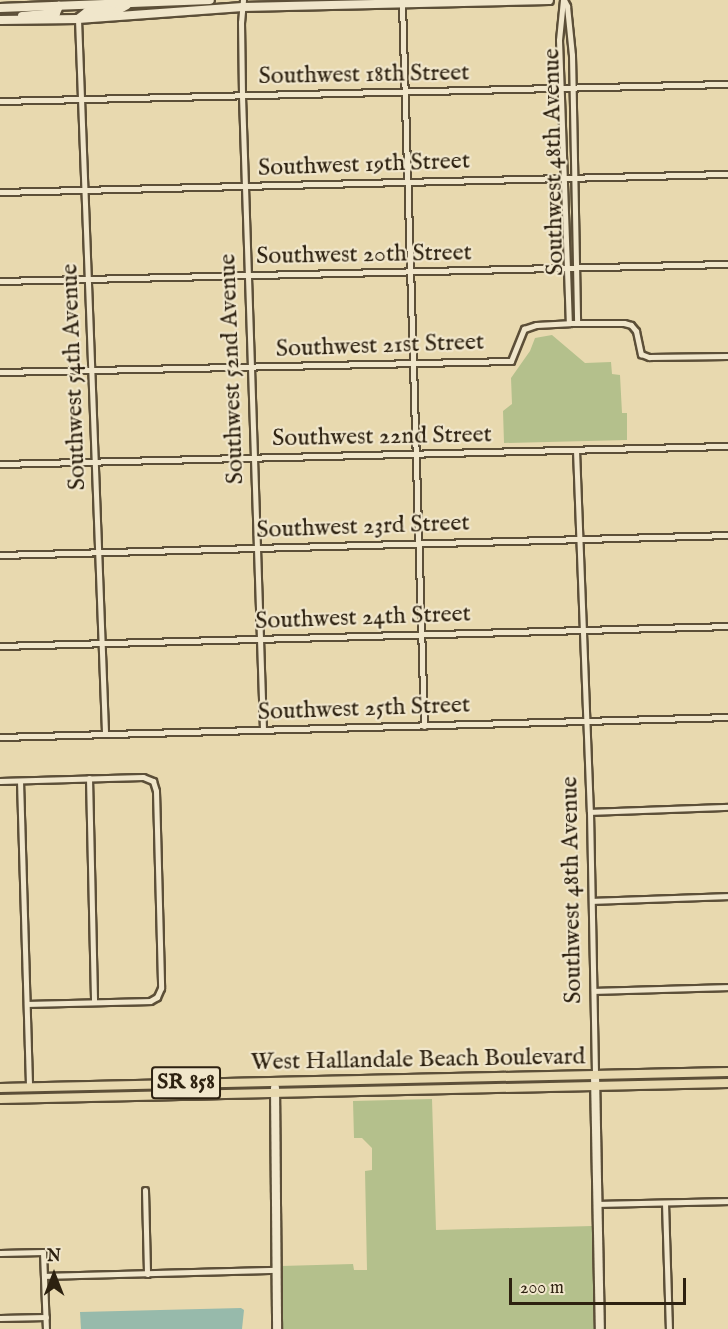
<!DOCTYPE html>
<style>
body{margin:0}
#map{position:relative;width:728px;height:1329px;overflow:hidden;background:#e8d9af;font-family:"IM FELL English",serif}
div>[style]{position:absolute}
.green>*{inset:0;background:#b4c08c}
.water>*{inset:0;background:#97baab}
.roads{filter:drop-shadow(2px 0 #5c4f38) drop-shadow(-2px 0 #5c4f38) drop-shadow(0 2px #5c4f38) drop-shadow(0 -2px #5c4f38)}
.street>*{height:5px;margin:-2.5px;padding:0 2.5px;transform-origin:2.5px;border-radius:2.5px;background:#f0e6cb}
.secondary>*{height:8px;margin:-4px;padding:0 4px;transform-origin:4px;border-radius:4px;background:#f0e6cb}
.primary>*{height:8px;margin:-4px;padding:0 4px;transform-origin:4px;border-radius:4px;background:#e8d9af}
span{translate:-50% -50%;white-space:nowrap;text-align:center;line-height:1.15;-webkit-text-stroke:4.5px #f0e6cb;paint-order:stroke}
.shield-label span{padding:2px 4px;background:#f0e6cb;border:2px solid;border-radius:4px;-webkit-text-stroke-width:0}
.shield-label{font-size:22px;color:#2d2110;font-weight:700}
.street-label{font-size:24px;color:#2d2110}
.north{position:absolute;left:24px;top:1245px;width:60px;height:60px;-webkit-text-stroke:4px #f0e6cb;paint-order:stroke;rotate:0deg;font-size:16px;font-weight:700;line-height:24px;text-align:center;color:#2d2110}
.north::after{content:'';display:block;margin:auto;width:21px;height:27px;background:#2d2110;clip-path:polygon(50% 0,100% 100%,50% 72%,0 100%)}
.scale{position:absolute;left:509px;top:1278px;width:177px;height:27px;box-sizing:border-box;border:3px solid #2d2110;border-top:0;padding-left:8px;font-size:18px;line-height:21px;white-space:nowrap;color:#2d2110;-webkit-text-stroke:4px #f0e6cb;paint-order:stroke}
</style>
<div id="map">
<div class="green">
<i style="clip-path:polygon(552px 335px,585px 363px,611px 362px,612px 374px,620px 375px,622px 413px,627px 413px,627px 440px,504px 443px,503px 411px,512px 404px,511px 378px,530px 351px,535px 338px)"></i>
<i style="clip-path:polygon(432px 1099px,436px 1230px,592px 1226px,594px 1329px,283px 1329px,281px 1266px,353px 1264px,354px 1270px,367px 1270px,365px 1171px,372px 1170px,372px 1148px,362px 1138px,354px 1138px,353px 1101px)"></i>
</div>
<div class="water">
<i style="clip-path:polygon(241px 1308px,244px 1310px,242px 1329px,81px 1329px,80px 1312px)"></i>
</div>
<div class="roads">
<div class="street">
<i style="left:243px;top:0;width:22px;rotate:95deg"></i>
<i style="left:241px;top:22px;width:74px;rotate:89.2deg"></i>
<i style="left:242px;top:96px;width:634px;rotate:88.1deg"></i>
<i style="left:563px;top:0;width:40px;rotate:95.7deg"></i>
<i style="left:559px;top:40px;width:283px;rotate:88deg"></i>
<i style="left:564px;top:0;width:7px;rotate:63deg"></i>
<i style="left:567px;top:6px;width:49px;rotate:84.2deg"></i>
<i style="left:572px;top:55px;width:268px;rotate:88.9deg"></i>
<i style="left:402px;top:4px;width:722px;rotate:88.25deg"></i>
<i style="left:78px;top:19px;width:715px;rotate:87.83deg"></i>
<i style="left:0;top:101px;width:728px;rotate:-1.34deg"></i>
<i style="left:0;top:192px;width:728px;rotate:-1.42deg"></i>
<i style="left:0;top:281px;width:728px;rotate:-1.34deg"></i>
<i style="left:0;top:372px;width:511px;rotate:-1.23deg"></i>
<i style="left:511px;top:361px;width:35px;rotate:-68deg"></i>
<i style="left:524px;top:329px;width:13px;rotate:-18deg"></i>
<i style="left:536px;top:325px;width:33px;rotate:-3deg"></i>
<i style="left:569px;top:323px;width:55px"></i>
<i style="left:624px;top:323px;width:7px;rotate:16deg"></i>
<i style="left:631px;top:325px;width:8px;rotate:50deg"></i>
<i style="left:636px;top:331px;width:24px;rotate:78deg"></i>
<i style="left:641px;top:354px;width:9px;rotate:21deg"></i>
<i style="left:649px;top:357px;width:79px;rotate:-0.7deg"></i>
<i style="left:576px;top:450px;width:362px;rotate:87.8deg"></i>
<i style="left:590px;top:812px;width:264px;rotate:88.9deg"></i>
<i style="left:0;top:464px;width:728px;rotate:-1.42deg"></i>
<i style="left:0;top:555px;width:728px;rotate:-1.57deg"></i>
<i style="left:0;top:646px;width:728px;rotate:-1.57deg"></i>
<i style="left:0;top:737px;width:728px;rotate:-1.57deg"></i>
<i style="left:89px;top:778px;width:224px;rotate:88.7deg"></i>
<i style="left:0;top:781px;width:143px;rotate:-1.6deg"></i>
<i style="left:143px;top:777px;width:11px;rotate:22deg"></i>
<i style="left:153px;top:781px;width:10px;rotate:73deg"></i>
<i style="left:156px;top:791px;width:197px;rotate:88.5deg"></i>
<i style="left:161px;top:988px;width:10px;rotate:114deg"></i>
<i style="left:157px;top:997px;width:8px;rotate:150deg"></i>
<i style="left:150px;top:1001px;width:122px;rotate:178.6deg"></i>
<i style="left:20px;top:781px;width:307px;rotate:88.3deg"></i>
<i style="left:590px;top:812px;width:138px;rotate:-2.1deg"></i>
<i style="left:592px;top:901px;width:136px;rotate:-2.1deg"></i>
<i style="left:594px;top:991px;width:134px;rotate:-1.7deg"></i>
<i style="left:145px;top:1190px;width:84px;rotate:88.6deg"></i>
<i style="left:665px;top:1203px;width:126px;rotate:88.2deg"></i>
<i style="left:598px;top:1204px;width:130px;rotate:-1.3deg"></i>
<i style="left:0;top:1253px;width:43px;rotate:-1.3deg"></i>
<i style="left:43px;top:1252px;width:77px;rotate:87.8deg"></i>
<i style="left:44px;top:1276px;width:232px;rotate:-1.5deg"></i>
<i style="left:0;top:1318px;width:46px;rotate:-1.2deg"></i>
</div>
<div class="secondary">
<i style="left:0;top:8px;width:210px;rotate:-2.2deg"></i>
<i style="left:22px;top:16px;width:34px;rotate:-5deg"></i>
<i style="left:56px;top:13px;width:8px;rotate:-67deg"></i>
<i style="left:78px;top:19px;width:11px;rotate:-38deg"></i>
<i style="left:87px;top:12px;width:31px;rotate:-4deg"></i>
<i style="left:118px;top:10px;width:10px;rotate:-29deg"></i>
<i style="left:0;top:20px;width:78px;rotate:-0.7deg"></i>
<i style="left:78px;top:19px;width:165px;rotate:-4.2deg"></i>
<i style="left:243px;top:7px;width:306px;rotate:-1.3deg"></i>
<i style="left:595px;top:1076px;width:253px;rotate:88.9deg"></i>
<i style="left:275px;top:1088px;width:241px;rotate:89.5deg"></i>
</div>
<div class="primary">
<i style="left:0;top:1088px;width:728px;rotate:-1.26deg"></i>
<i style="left:0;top:1099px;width:728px;rotate:-1.26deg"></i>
</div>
</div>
<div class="shield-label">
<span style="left:186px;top:1083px">SR 858</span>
</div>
<div class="street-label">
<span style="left:364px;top:75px;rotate:-1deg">Southwest 18th Street</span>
<span style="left:554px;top:162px;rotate:-91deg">Southwest 48th Avenue</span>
<span style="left:364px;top:165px;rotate:-2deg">Southwest 19th Street</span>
<span style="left:364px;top:255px;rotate:-1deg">Southwest 20th Street</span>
<span style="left:380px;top:346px;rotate:-2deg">Southwest 21st Street</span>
<span style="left:232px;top:369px;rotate:-92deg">Southwest 52nd Avenue</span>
<span style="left:74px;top:377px;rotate:-92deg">Southwest 54th Avenue</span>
<span style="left:382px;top:437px;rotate:-1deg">Southwest 22nd Street</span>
<span style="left:363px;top:527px;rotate:-2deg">Southwest 23rd Street</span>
<span style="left:363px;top:618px;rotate:-2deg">Southwest 24th Street</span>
<span style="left:364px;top:709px;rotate:-2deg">Southwest 25th Street</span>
<span style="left:572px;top:890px;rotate:-91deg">Southwest 48th Avenue</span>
<span style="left:418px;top:1060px;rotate:-1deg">West Hallandale Beach Boulevard</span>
</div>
<div class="north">N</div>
<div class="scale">200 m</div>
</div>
